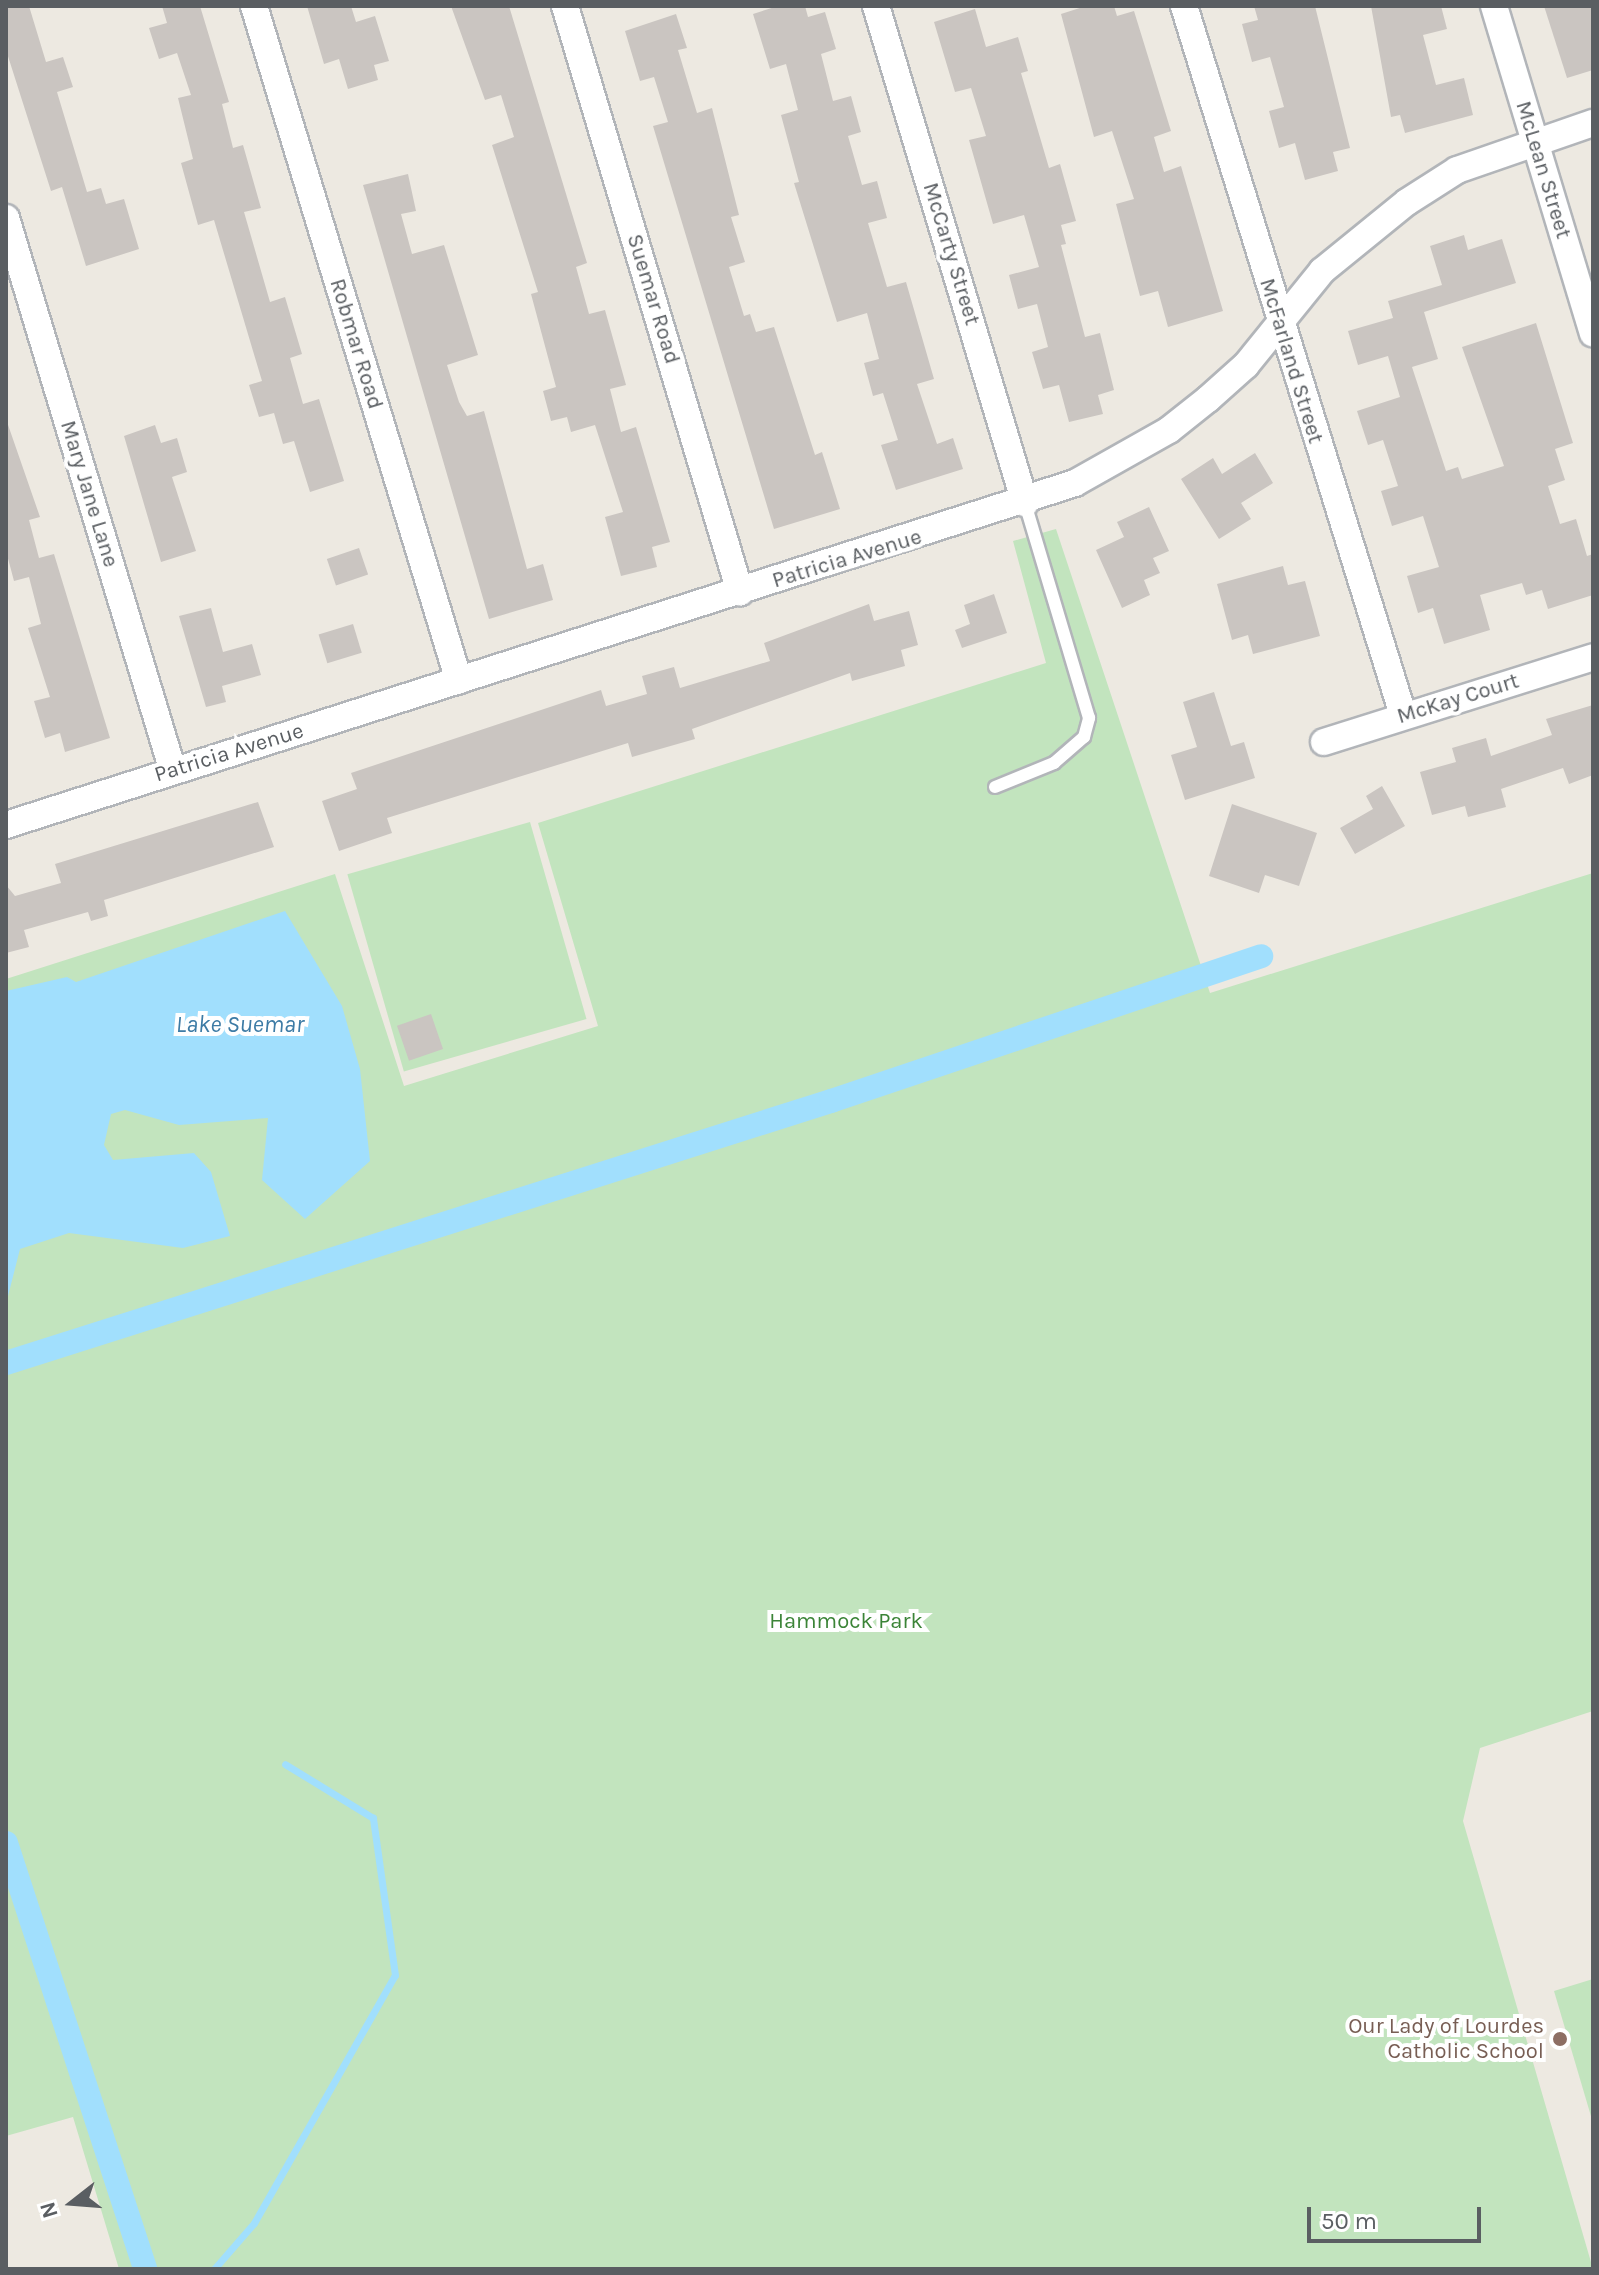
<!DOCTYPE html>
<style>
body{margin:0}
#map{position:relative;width:1599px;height:2275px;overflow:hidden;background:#ede9e1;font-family:Karla,sans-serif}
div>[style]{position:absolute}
.green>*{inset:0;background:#c2e4be;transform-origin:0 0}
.water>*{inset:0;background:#a1dffd}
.stream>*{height:7px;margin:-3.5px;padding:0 3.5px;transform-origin:3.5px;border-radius:3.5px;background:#a1dffd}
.canal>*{height:24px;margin:-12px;padding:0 12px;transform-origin:12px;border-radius:12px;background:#a1dffd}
.building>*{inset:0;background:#cac5c1;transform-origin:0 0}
.roads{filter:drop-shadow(2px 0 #b2b5b9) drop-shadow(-2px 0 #b2b5b9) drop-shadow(0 2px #b2b5b9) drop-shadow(0 -2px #b2b5b9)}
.lane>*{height:12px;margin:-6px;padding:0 6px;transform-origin:6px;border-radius:6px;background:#fff}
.street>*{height:26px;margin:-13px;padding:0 13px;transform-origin:13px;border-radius:13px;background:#fff}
.dots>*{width:22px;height:22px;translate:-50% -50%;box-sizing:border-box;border:4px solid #fff;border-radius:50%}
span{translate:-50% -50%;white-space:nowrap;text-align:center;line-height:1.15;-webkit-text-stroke:8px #fff;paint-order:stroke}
.street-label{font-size:22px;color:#5a5e62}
.park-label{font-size:22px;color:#3b8437}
.education-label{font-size:22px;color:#785e54}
.right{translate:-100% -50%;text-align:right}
.water-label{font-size:24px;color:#3d7ba5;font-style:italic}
.frame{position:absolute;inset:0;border:8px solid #5a5e62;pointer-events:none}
.north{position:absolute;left:32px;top:2163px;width:80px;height:80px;-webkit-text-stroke:6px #fff;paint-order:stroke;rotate:253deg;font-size:22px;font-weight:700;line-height:32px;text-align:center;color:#5a5e62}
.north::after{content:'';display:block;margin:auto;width:28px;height:36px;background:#5a5e62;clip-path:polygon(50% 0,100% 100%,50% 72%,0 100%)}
.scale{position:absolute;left:1307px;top:2207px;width:174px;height:36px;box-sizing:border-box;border:4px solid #5a5e62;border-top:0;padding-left:10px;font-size:24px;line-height:28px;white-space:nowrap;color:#5a5e62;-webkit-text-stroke:6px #fff;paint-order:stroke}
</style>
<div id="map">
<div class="green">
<i style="clip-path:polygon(1056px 529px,1210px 993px,1593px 873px,1593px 1711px,1480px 1748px,1463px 1821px,1593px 2269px,119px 2269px,73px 2117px,6px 2136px,6px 979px,335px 874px,404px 1086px,598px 1026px,538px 823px,1046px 663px,1013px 541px)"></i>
<i style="left:530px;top:822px;width:205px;height:190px;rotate:74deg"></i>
<i style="clip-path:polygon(1593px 1979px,1593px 2123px,1554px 1991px)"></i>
</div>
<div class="water">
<i style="clip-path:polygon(285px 911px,342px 1006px,360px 1069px,370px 1161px,305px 1219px,262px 1180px,268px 1118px,179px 1125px,125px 1110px,111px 1114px,104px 1145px,113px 1160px,194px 1153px,211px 1172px,230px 1236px,183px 1248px,69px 1233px,20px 1249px,6px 1304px,6px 991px,67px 977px,76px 982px)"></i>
</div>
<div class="stream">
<i style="left:214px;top:2269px;width:61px;rotate:-49deg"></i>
<i style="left:254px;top:2223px;width:285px;rotate:-60.4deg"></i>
<i style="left:395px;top:1975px;width:159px;rotate:-98deg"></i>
<i style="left:373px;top:1818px;width:103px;rotate:-148.5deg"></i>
</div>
<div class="canal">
<i style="left:6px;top:1363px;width:866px;rotate:-17.62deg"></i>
<i style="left:831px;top:1101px;width:454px;rotate:-18.6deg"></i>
<i style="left:6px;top:1843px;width:448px;rotate:71.9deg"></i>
</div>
<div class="building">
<i style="clip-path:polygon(6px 6px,29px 6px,46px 62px,63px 57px,73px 87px,57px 92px,87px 192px,101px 188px,106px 204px,124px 199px,139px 249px,86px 266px,62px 187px,51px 191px,6px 50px)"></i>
<i style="clip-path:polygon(162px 6px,200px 6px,229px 102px,222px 104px,233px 148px,243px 145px,261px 208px,244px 212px,270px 302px,285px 297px,302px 354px,290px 358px,303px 404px,319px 399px,344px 481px,310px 492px,294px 441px,283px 444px,274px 413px,259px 417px,249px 385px,262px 381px,214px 220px,198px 225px,181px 163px,193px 159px,178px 98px,191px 95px,177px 53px,159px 59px,149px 28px,167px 23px)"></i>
<i style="clip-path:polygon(307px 6px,351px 6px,356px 22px,375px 16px,389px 61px,374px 65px,378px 80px,348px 89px,339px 59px,324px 64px)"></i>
<i style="clip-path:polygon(451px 6px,509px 6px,587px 263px,576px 267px,589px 314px,605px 310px,626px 385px,610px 389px,621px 432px,636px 427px,670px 542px,652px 547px,657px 567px,621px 576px,605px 517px,623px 512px,595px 425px,571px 432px,567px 417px,551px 421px,543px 391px,556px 387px,531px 294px,538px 292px,492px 145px,514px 137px,501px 95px,485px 100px)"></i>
<i style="clip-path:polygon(778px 6px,805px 6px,808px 17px,825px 12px,836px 49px,821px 54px,833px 101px,851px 96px,861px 132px,848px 136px,862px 185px,877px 181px,887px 218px,868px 223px,887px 287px,906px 282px,934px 379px,917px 384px,937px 444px,953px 438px,963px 469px,896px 490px,881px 445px,898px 440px,883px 393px,873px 396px,864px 363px,879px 359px,867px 313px,837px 322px,794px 183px,799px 182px,781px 115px,798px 110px,786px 64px,770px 69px,753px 14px)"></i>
<i style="clip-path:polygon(1086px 6px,1114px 6px,1117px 16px,1134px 11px,1171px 131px,1154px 137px,1164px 172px,1181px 166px,1223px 311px,1168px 327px,1158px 291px,1140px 296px,1116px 204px,1134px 199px,1112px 131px,1094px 137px,1061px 14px)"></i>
<i style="clip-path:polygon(1254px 6px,1315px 6px,1350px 148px,1333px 152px,1338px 171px,1305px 180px,1295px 143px,1279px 148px,1269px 111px,1284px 107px,1270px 57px,1252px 62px,1242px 24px,1258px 20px)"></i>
<i style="clip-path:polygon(1371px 6px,1441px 6px,1447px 29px,1423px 35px,1436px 85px,1464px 78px,1473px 115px,1405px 133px,1400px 115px,1391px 117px)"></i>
<i style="clip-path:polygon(1544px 6px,1593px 6px,1593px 70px,1567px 78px)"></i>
<i style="clip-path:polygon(975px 9px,986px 47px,1018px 37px,1028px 71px,1021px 73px,1049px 168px,1060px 164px,1076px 221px,1061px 225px,1066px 244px,1061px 245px,1085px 337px,1100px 333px,1114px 390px,1098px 395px,1103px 414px,1069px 422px,1059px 385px,1043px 389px,1032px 352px,1048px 347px,1037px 304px,1018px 309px,1009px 275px,1039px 267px,1024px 215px,993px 224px,969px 140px,986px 136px,971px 88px,955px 92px,934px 22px)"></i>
<i style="clip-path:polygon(676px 14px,687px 48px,678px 50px,697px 113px,712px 108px,739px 215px,731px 217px,745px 262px,729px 267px,744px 316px,750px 314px,756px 332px,774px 327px,815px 455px,822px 452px,840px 509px,774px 529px,653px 126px,668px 122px,654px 77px,640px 81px,625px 31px)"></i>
<i style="clip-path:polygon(408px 174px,416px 211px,401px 214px,412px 254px,444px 245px,478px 355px,447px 365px,459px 402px,467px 416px,484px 411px,527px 569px,543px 564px,553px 600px,489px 619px,363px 185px)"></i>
<i style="clip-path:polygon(1464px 235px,1468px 250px,1502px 239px,1516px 283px,1424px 312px,1438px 359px,1412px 367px,1446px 471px,1458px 467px,1462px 479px,1504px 466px,1462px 347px,1536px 323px,1573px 443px,1555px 449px,1565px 480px,1548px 486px,1560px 524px,1576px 519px,1587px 556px,1593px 554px,1593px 595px,1548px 609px,1542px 590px,1526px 595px,1522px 583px,1480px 595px,1490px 630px,1444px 644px,1433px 608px,1418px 613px,1407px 576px,1439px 567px,1423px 516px,1392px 526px,1381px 491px,1398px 486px,1383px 440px,1368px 445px,1357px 411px,1400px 397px,1388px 356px,1358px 365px,1348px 331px,1393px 318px,1388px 301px,1442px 285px,1430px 246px)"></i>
<i style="clip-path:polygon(6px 419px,40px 517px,29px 520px,39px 558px,54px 554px,110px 738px,65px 752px,60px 733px,45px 738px,34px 701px,50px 697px,28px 628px,41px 624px,29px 577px,14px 581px,6px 551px)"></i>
<i style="clip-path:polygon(155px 425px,161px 443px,177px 438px,187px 472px,172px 477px,196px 551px,161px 562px,124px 436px)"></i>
<i style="clip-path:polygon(1255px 453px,1273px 483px,1241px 503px,1251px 519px,1219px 539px,1181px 479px,1213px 458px,1222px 474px)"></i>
<i style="clip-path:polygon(1149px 507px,1169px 551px,1153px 558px,1160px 573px,1144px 580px,1150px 595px,1122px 608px,1096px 550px,1124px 537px,1117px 522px)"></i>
<i style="left:359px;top:548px;width:28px;height:34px;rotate:71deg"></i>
<i style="clip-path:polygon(1283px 566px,1288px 585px,1305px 581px,1320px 636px,1253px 654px,1248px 635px,1232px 640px,1217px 584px)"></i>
<i style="clip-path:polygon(994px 594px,1007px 633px,962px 648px,955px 630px,970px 624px,964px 605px)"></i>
<i style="clip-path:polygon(869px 604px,874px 621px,909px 611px,918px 645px,901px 650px,905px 666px,852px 681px,850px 673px,692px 729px,695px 739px,632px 757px,628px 743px,387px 818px,392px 833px,339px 851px,322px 801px,357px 789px,351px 773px,601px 690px,606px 706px,647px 694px,642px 676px,674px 667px,680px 688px,770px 661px,764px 643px)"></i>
<i style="clip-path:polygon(211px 608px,223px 652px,252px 644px,261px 675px,222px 686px,226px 702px,206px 707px,179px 616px)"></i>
<i style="left:353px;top:624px;width:30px;height:36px;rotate:73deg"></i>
<i style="clip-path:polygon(1214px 692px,1231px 746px,1244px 742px,1255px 778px,1185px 800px,1171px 755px,1197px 747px,1183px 702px)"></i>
<i style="clip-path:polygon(1593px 705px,1593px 775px,1569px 784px,1563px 768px,1501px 789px,1506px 807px,1468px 817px,1465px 806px,1432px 815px,1420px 772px,1456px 762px,1452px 748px,1486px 738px,1491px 756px,1552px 735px,1546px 719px)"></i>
<i style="clip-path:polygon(1382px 786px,1405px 826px,1355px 854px,1340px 828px,1373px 809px,1366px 796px)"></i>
<i style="clip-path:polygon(258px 802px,274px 847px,104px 900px,108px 916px,91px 921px,88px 912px,24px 930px,29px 947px,6px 953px,6px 885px,15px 896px,61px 883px,55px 864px)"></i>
<i style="clip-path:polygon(1232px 804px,1317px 833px,1299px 886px,1265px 875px,1259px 893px,1209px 876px)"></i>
<i style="left:431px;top:1014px;width:37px;height:36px;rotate:71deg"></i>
</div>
<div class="roads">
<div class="lane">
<i style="left:995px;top:787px;width:64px;rotate:-22.1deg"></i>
<i style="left:1054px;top:763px;width:40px;rotate:-41deg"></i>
<i style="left:1084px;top:737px;width:20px;rotate:-75deg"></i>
<i style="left:1089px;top:718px;width:224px;rotate:-106.6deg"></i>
</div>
<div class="street">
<i style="left:254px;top:6px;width:705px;rotate:73.11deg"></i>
<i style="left:565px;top:6px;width:612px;rotate:73.37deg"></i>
<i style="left:876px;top:6px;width:519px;rotate:73.31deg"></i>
<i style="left:1184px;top:6px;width:742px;rotate:72.83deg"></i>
<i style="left:1494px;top:6px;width:342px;rotate:73.2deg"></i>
<i style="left:6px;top:218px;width:578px;rotate:73.2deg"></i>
<i style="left:1324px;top:742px;width:282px;rotate:-17.5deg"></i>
<i style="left:6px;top:825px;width:1122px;rotate:-17.74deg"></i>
<i style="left:1075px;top:483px;width:108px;rotate:-29.4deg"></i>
<i style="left:1169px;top:430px;width:50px;rotate:-38.5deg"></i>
<i style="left:1208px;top:399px;width:51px;rotate:-41.8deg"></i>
<i style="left:1246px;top:365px;width:121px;rotate:-51deg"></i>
<i style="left:1322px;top:271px;width:109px;rotate:-39.1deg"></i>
<i style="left:1407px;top:202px;width:59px;rotate:-32.6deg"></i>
<i style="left:1457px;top:170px;width:144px;rotate:-19.1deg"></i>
</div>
</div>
<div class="dots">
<i style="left:1560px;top:2039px;background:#8d6e63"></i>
</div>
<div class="street-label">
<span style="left:1543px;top:170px;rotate:73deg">McLean Street</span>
<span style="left:951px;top:254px;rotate:73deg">McCarty Street</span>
<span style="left:653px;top:299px;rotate:73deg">Suemar Road</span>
<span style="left:356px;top:344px;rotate:73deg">Robmar Road</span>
<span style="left:1291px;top:361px;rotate:73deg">McFarland Street</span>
<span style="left:89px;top:494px;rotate:73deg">Mary Jane Lane</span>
<span style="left:847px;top:559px;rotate:-17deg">Patricia Avenue</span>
<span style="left:1458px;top:699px;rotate:-17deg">McKay Court</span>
<span style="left:229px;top:753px;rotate:-17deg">Patricia Avenue</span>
</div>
<div class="park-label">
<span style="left:846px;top:1622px">Hammock Park</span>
</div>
<div class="education-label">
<span class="right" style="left:1544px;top:2039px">Our Lady of Lourdes<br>Catholic School</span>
</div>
<div class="water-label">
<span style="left:240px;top:1025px">Lake Suemar</span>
</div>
<div class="frame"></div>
<div class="north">N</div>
<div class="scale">50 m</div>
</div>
